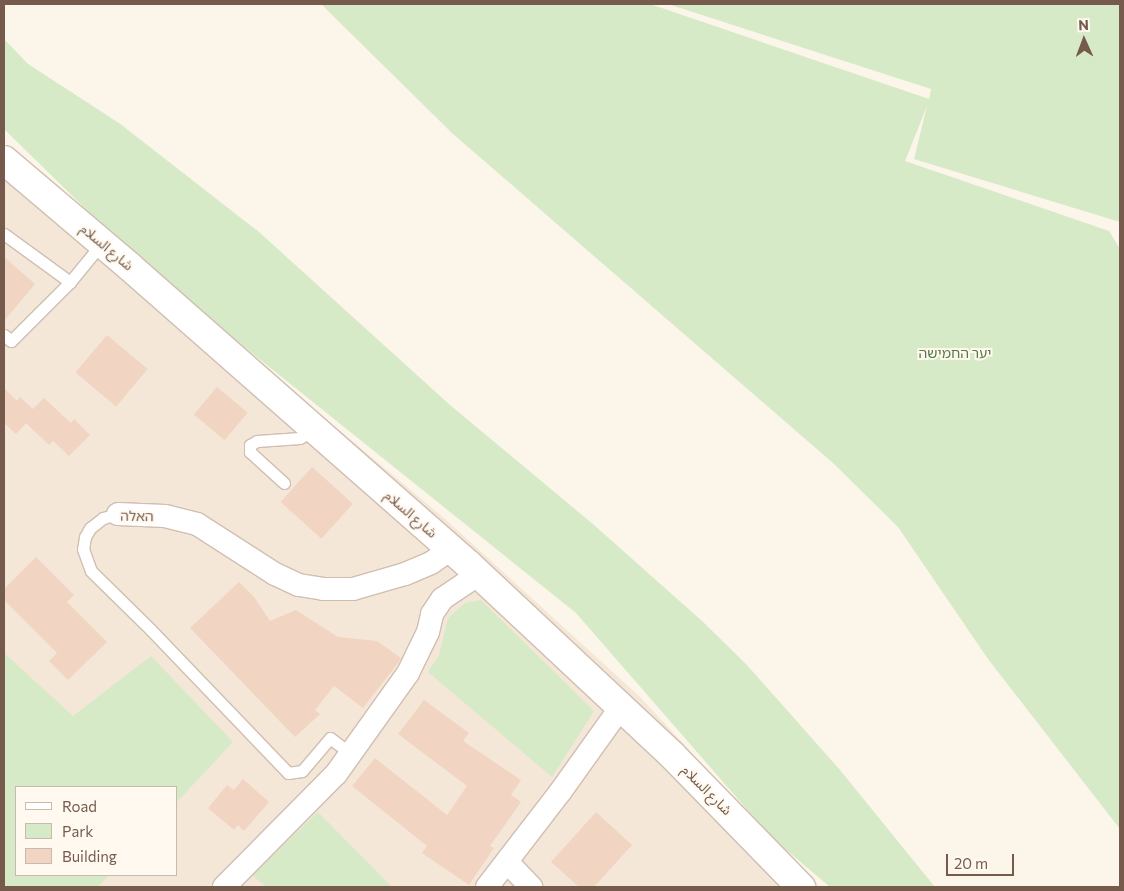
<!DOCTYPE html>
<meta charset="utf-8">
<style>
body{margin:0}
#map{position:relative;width:1124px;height:891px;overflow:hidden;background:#fcf5e9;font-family:Commissioner,"Noto Sans Arabic","Noto Sans Hebrew",sans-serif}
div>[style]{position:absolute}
.residential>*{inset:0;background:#f4e7d8}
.green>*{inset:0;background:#d6eac7}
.building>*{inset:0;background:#f1d4c2;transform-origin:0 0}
.roads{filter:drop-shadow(1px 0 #d0bfb1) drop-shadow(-1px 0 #d0bfb1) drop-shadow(0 1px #d0bfb1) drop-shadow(0 -1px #d0bfb1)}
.lane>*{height:11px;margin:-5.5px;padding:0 5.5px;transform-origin:5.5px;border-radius:5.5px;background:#fff}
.street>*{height:22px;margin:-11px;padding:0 11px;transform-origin:11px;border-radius:11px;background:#fff}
.secondary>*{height:28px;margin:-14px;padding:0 14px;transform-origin:14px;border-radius:14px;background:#fff}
span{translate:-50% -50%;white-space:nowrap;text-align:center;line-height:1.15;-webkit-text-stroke:4px #fff9f0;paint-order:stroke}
.street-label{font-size:14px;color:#765b4d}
.park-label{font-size:14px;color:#557c45}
.frame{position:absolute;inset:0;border:5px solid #765b4d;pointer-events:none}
.legend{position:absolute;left:15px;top:786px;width:162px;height:90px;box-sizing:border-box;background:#fff9f0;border:1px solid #c8baaf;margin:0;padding:6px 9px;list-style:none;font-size:15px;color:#765b4d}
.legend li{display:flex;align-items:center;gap:10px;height:25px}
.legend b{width:25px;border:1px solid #c8baaf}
.north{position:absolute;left:1059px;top:15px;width:50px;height:50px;-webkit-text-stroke:4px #fff9f0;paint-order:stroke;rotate:358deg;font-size:14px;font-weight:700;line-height:20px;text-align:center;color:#765b4d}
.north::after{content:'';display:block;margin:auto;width:18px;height:22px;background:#765b4d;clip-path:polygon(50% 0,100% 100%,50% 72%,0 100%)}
.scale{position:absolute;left:946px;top:854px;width:68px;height:22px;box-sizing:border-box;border:2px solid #765b4d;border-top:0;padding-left:6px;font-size:15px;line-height:18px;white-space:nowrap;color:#765b4d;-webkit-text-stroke:4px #fff9f0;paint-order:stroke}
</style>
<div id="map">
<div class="residential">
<i style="clip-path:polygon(evenodd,4px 149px,444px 518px,639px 696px,816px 887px,4px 887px,4px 149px,16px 787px,176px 787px,176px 875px,16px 875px,16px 787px)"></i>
</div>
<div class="green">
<i style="clip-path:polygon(321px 4px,650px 4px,929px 99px,931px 89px,668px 4px,1120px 4px,1120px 222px,914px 159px,927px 106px,905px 161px,1109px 231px,1120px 249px,1120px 829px,988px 659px,898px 527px,833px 463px,453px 134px)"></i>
<i style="clip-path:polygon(4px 39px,28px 64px,119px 123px,259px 232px,450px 405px,594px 525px,702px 621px,746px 664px,840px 770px,935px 887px,830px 887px,771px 837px,576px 613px,146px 268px,4px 129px)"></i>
<i style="clip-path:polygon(481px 600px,594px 711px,552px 777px,428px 672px,439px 655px,448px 618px,465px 603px)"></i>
<i style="clip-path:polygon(4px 653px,73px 716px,151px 656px,233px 742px,176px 803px,176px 787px,16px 787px,16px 875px,109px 875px,98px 887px,4px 887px)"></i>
<i style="clip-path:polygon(318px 812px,392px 887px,266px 887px,252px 875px)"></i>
</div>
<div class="building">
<i style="clip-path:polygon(4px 257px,35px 284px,4px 321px)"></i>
<i style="left:107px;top:335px;width:53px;height:49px;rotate:40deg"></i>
<i style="left:217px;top:387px;width:40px;height:36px;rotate:40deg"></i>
<i style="clip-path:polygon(4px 388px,17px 401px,20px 397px,33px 409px,44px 398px,71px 423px,74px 419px,90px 435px,69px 456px,53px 441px,49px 445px,26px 423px,16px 434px,4px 423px)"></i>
<i style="left:312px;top:467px;width:55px;height:47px;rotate:42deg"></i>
<i style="clip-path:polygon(36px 557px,74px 595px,67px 602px,107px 642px,68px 680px,49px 661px,57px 653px,4px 600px,4px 589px)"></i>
<i style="clip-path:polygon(239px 582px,254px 597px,270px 621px,296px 610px,338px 637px,377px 641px,401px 658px,398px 663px,363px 708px,334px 686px,315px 710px,320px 714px,295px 737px,190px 628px)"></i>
<i style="clip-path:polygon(424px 700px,469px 733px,463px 741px,521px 780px,511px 795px,521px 802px,490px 846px,494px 848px,469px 885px,422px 853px,427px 846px,352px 786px,375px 758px,447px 815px,467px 786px,398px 734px)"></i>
<i style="clip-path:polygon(243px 779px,269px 802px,244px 831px,238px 825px,234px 830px,208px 808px,227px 785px,234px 790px)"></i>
<i style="clip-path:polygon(596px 812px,632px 845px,594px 887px,579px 887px,551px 862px)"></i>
</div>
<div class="roads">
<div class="lane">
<i style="left:4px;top:234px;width:82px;rotate:36deg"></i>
<i style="left:4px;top:335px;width:9px;rotate:41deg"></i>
<i style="left:11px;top:341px;width:83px;rotate:-45deg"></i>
<i style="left:70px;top:282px;width:50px;rotate:-50.6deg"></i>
<i style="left:284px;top:483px;width:46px;rotate:-137.6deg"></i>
<i style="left:250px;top:452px;width:7px;rotate:-90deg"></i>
<i style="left:250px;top:445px;width:8px;rotate:-30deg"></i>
<i style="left:257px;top:441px;width:43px;rotate:-4deg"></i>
<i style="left:300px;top:438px;width:17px;rotate:-33deg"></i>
<i style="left:118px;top:514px;width:16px;rotate:165deg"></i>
<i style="left:103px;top:518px;width:16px;rotate:142deg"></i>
<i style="left:90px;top:528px;width:10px;rotate:119deg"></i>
<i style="left:85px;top:537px;width:12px;rotate:99deg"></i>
<i style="left:83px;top:549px;width:23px;rotate:70deg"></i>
<i style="left:91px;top:571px;width:84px;rotate:44.5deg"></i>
<i style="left:151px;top:630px;width:198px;rotate:46.2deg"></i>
<i style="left:288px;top:773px;width:14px;rotate:-8deg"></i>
<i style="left:302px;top:771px;width:43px;rotate:-49.7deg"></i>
<i style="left:330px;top:738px;width:25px;rotate:37deg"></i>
</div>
<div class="street">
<i style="left:118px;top:514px;width:47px;rotate:2.4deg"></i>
<i style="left:165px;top:516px;width:33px;rotate:14deg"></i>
<i style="left:197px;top:524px;width:93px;rotate:32.7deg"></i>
<i style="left:275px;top:574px;width:26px;rotate:25deg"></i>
<i style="left:299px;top:585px;width:24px;rotate:9deg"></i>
<i style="left:323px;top:589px;width:30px"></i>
<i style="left:353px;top:589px;width:54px;rotate:-16.1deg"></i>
<i style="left:405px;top:574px;width:28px;rotate:-23deg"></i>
<i style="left:431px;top:563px;width:24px;rotate:-35deg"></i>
<i style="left:507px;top:862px;width:35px;rotate:46deg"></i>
<i style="left:224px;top:887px;width:159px;rotate:-45.3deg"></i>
<i style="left:336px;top:774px;width:124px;rotate:-54.5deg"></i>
<i style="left:408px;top:673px;width:46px;rotate:-64deg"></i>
<i style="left:428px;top:632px;width:18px;rotate:-77deg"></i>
<i style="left:432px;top:614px;width:18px;rotate:-56deg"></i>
<i style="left:442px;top:599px;width:45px;rotate:-34deg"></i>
<i style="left:487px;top:887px;width:121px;rotate:-52.4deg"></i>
<i style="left:561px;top:791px;width:103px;rotate:-54.5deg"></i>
</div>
<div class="secondary">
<i style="left:4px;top:160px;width:165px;rotate:40.3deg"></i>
<i style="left:130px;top:267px;width:451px;rotate:41.3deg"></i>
<i style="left:469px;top:565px;width:278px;rotate:43.1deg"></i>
<i style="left:672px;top:755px;width:185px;rotate:45.7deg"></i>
</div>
</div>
<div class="street-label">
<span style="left:107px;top:247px;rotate:40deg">شارع السلام</span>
<span style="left:411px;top:514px;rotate:41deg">شارع السلام</span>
<span style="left:137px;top:516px;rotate:1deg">האלה</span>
<span style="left:707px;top:790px;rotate:45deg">شارع السلام</span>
</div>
<div class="park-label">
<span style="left:955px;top:353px">יער החמישה</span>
</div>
<div class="frame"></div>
<ul class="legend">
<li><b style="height:6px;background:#fff"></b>Road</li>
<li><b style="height:14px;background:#d6eac7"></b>Park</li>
<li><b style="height:14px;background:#f1d4c2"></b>Building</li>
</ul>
<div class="north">N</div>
<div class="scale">20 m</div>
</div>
